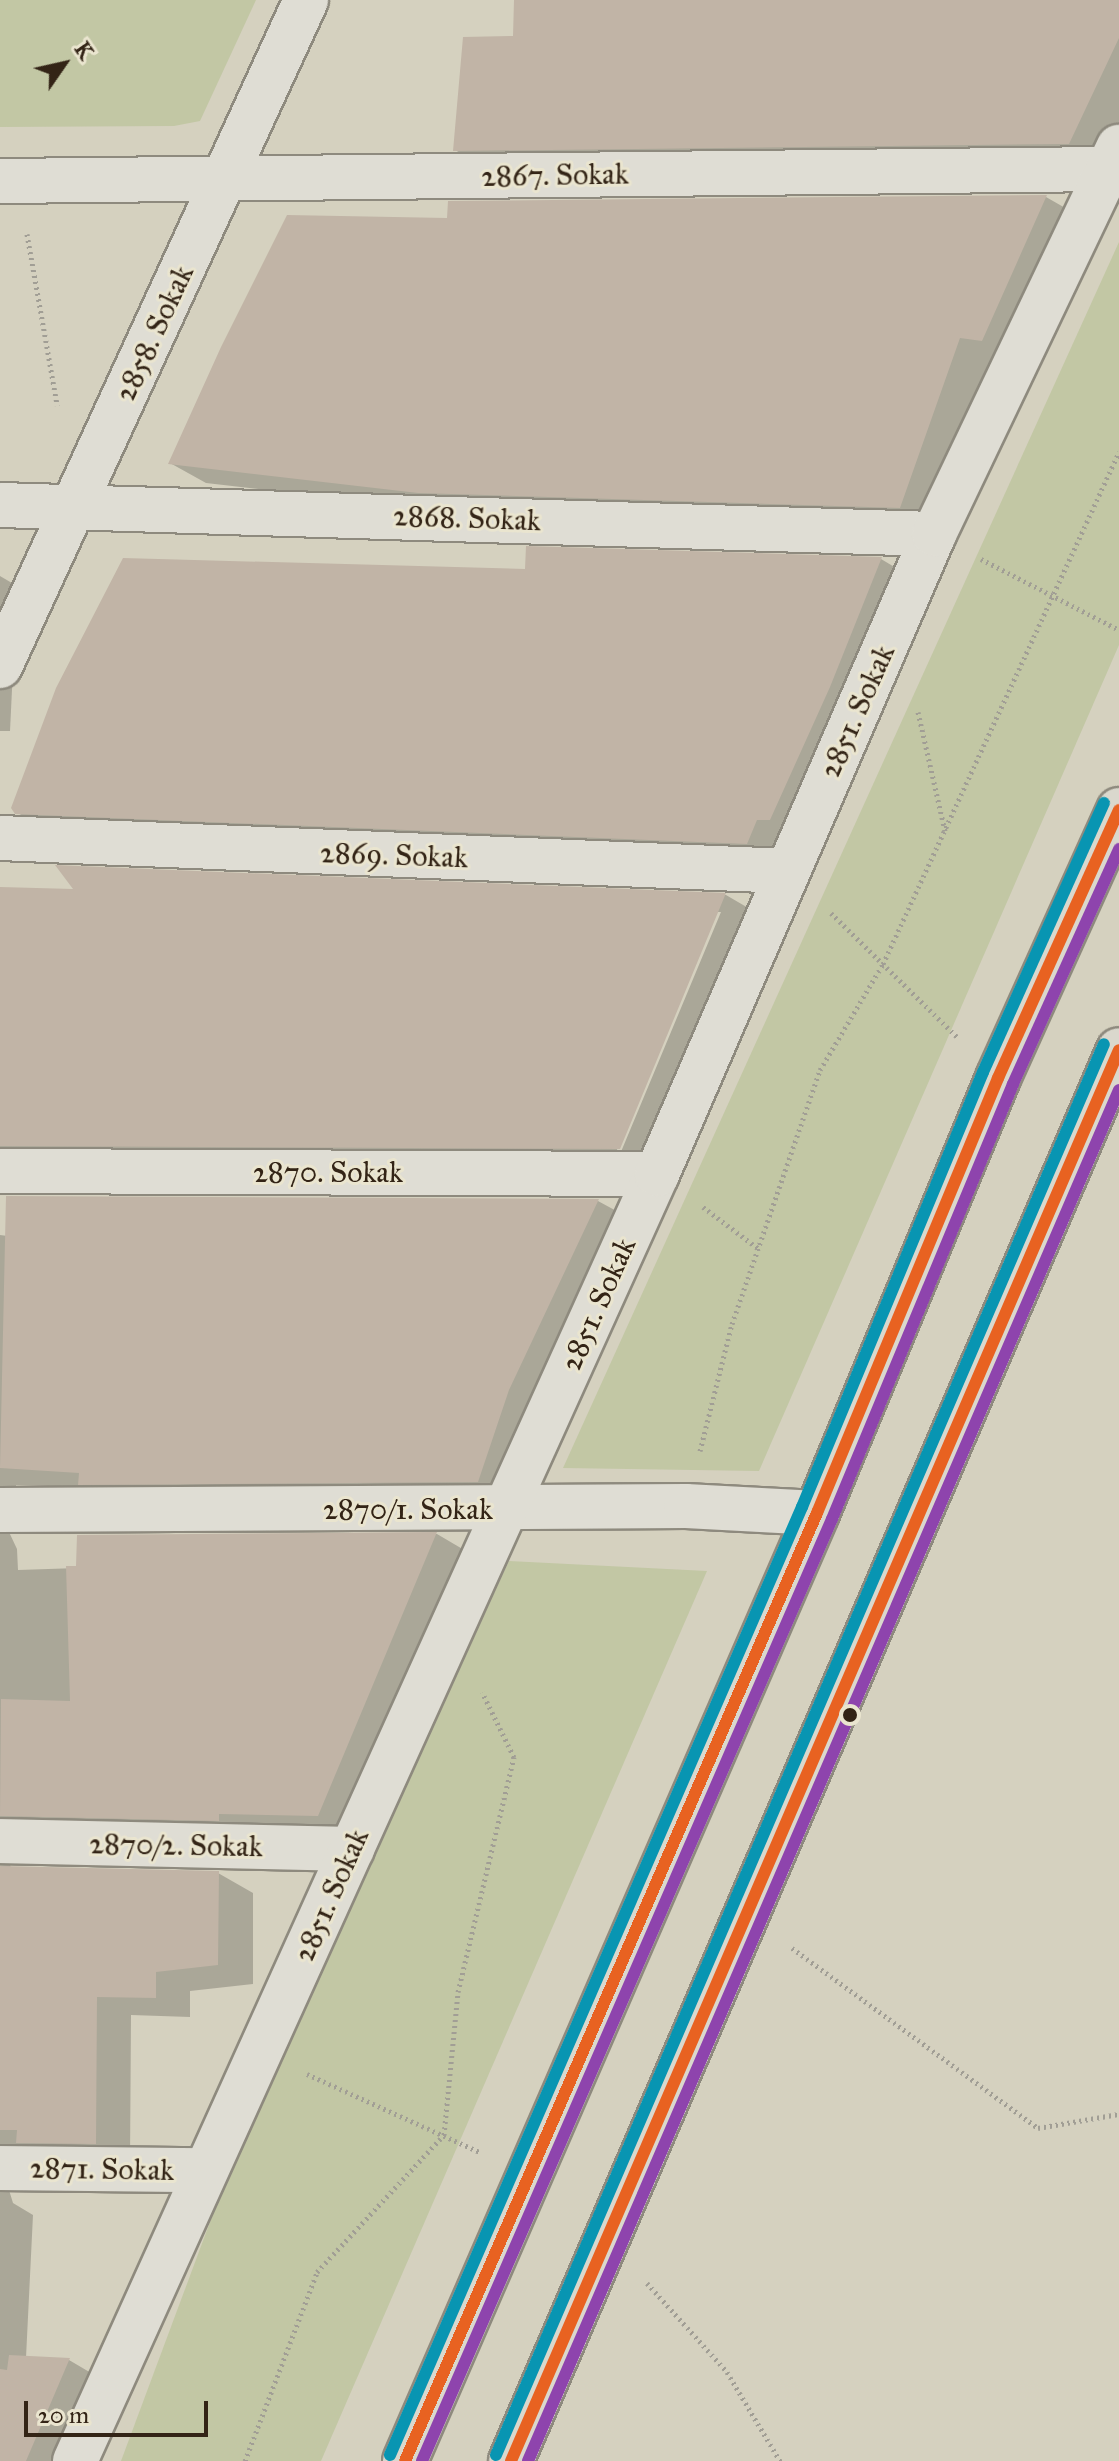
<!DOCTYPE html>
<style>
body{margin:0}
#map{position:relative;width:1119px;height:2461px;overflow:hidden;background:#d5d1bf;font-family:"IM FELL Great Primer",serif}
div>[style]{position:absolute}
.green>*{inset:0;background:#c2c7a4}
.shadow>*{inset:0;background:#0003}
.building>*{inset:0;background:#c1b4a6}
.path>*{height:5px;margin-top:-2.5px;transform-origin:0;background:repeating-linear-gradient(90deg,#a19e95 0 2px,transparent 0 6px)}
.roads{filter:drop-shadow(2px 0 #8e8a7e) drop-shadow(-2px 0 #8e8a7e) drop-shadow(0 2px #8e8a7e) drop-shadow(0 -2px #8e8a7e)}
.minor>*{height:44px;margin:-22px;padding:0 22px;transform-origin:22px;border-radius:22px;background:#dfddd4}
.tertiary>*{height:44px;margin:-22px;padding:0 22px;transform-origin:22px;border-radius:22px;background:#dfddd4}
.primary>*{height:44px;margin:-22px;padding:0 22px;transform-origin:22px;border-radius:22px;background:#dad8cd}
.bus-1>*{height:12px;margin:-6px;padding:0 6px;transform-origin:6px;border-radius:6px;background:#e86221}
.bus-2>*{height:12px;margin:-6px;padding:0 6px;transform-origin:6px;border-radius:6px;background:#8e44ad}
.bus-3>*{height:12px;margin:-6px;padding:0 6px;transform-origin:6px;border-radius:6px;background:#0895b2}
.dots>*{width:22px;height:22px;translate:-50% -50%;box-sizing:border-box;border:4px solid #eae5cf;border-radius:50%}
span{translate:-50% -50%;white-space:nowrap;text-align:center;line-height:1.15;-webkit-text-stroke:6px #eae5cf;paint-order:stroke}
.street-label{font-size:30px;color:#332416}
.north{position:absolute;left:24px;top:24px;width:80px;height:80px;-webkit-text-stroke:6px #eae5cf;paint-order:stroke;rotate:56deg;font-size:22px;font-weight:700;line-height:32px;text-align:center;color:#332416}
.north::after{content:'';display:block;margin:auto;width:28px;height:36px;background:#332416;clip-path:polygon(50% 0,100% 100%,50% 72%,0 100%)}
.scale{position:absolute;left:24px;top:2401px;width:184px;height:36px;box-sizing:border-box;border:4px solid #332416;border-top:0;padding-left:10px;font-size:24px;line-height:28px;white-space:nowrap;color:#332416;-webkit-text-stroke:6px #eae5cf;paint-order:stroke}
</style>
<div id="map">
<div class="green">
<i style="clip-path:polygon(0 0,256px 0,200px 121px,174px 126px,0 127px)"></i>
<i style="clip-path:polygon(1119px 242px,1119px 645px,759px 1471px,563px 1468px)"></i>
<i style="clip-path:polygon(509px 1561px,707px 1571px,321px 2461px,121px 2461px,251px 2112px)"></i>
</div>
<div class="shadow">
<i style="clip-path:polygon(516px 0,1119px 0,1119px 134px,1106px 161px,490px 170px,455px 150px,514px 38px)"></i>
<i style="clip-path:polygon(1046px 197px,1081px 217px,936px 527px,455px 512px,206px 483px,170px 463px,448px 220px,450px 203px)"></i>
<i style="clip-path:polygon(881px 559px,918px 581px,784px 865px,55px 834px,16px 812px,527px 572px)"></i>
<i style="clip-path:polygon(0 576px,17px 586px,10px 731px,0 731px)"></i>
<i style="clip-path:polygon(evenodd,59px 867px,726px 895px,762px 916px,657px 1169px,0 1168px,0 889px,77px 891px,59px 867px,716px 912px,721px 912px,618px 1159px,614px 1157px,716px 912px)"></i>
<i style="clip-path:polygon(161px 1199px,598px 1201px,633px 1220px,513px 1501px,16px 1485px,17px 1514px,9px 1532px,17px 1549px,18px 1570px,78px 1568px,79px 1537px,437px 1534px,471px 1554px,353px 1835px,9px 1860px,11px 1868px,218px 1873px,253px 1893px,253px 1984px,190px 1991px,190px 2017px,131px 2015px,130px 2163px,9px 2190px,13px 2203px,33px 2215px,26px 2358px,69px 2360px,103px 2380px,69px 2461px,0 2461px,0 1235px,155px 1255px)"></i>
</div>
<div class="building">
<i style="clip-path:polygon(514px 0,1119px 0,1119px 38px,1069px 144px,453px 151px,463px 37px,513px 36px)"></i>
<i style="clip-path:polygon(1047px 195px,982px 341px,960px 338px,900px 508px,418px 493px,168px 464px,221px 347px,287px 215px,447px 218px,448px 201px)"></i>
<i style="clip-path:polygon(526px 546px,882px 557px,830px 687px,770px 820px,757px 820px,747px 844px,15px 814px,11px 808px,56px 688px,123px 558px,525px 569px)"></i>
<i style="clip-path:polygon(55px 865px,726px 893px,620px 1149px,0 1146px,0 887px,73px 889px)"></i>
<i style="clip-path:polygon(6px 1196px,599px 1199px,509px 1390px,478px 1482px,78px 1485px,79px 1473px,0 1468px)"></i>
<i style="clip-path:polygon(437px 1532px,318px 1816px,219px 1814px,219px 1821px,0 1816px,1px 1699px,70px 1701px,66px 1566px,76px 1566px,77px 1535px)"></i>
<i style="clip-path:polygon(0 1866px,219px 1871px,218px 1965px,156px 1972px,156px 1998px,97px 1997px,96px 2144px,16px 2143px,17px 2130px,0 2130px)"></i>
<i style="clip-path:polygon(9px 2355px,70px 2358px,26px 2461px,0 2461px,0 2369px,7px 2370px)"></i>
</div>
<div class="path">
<i style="left:27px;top:234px;width:174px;rotate:80deg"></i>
<i style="left:981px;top:559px;width:155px;rotate:27.2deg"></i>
<i style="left:918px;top:712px;width:122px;rotate:77.2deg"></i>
<i style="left:831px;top:913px;width:178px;rotate:44.5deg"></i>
<i style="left:703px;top:1207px;width:70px;rotate:36.9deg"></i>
<i style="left:700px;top:1451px;width:131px;rotate:-75.9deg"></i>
<i style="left:732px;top:1324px;width:269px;rotate:-70.9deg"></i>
<i style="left:820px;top:1070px;width:123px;rotate:-59.3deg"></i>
<i style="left:883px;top:964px;width:564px;rotate:-65.25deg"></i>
<i style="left:792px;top:1948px;width:305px;rotate:36.2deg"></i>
<i style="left:1038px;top:2128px;width:82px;rotate:-9.8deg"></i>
<i style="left:307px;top:2074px;width:190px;rotate:24.3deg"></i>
<i style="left:647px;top:2283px;width:120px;rotate:48deg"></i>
<i style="left:727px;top:2372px;width:104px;rotate:59.2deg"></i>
<i style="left:245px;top:2461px;width:202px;rotate:-69.1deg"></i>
<i style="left:317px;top:2272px;width:187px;rotate:-47.2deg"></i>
<i style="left:444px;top:2135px;width:144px;rotate:-84.4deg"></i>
<i style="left:458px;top:1992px;width:242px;rotate:-76.6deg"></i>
<i style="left:514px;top:1757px;width:72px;rotate:-116.2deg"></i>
</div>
<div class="roads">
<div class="minor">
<i style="left:0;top:181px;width:1109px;rotate:-0.62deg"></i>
<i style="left:0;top:505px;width:934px;rotate:1.78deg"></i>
<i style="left:0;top:838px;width:788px;rotate:2.4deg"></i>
<i style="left:0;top:1171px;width:657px;rotate:0.26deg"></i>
<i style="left:0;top:1510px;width:686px;rotate:-0.33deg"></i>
<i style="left:686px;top:1506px;width:131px;rotate:3.1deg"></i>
<i style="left:0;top:1841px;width:352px;rotate:1.3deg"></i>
<i style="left:0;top:2168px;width:205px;rotate:0.6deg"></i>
<i style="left:75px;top:2461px;width:1412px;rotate:-65.67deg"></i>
<i style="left:657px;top:1174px;width:697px;rotate:-66.6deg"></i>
<i style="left:934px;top:534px;width:429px;rotate:-64.5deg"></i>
</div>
<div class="tertiary">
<i style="left:0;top:666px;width:733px;rotate:-65.32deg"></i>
</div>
<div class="primary">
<i style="left:405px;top:2461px;width:1034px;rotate:-66.51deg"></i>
<i style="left:817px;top:1513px;width:471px;rotate:-67.4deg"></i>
<i style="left:998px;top:1078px;width:294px;rotate:-65.7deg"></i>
<i style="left:511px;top:2461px;width:1536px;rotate:-66.69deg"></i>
</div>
</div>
<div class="bus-1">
<i style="left:405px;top:2461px;width:1034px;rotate:-66.51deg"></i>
<i style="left:817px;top:1513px;width:471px;rotate:-67.4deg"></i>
<i style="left:998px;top:1078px;width:294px;rotate:-65.7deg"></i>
<i style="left:511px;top:2461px;width:1536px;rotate:-66.69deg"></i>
</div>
<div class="bus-2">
<i style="left:422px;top:2461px;width:1027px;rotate:-66.48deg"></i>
<i style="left:832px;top:1519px;width:471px;rotate:-67.4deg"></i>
<i style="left:1013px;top:1084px;width:258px;rotate:-65.7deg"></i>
<i style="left:528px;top:2461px;width:1493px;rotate:-66.68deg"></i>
</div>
<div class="bus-3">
<i style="left:390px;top:2455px;width:1034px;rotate:-66.51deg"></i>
<i style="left:802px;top:1507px;width:471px;rotate:-67.4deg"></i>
<i style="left:983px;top:1072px;width:295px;rotate:-65.8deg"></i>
<i style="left:496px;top:2455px;width:1536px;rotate:-66.69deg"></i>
</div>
<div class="dots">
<i style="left:850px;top:1715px;background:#332416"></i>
</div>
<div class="street-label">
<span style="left:555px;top:175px;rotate:-1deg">2867. Sokak</span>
<span style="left:154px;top:333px;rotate:-65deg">2858. Sokak</span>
<span style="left:467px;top:518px;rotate:2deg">2868. Sokak</span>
<span style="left:857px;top:711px;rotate:-66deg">2851. Sokak</span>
<span style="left:394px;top:855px;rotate:2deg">2869. Sokak</span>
<span style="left:328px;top:1172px">2870. Sokak</span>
<span style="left:598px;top:1304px;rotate:-66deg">2851. Sokak</span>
<span style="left:408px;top:1509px">2870/1. Sokak</span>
<span style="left:176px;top:1845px;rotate:1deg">2870/2. Sokak</span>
<span style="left:331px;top:1895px;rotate:-66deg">2851. Sokak</span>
<span style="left:102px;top:2169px;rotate:1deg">2871. Sokak</span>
</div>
<div class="north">K</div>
<div class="scale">20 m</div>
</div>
